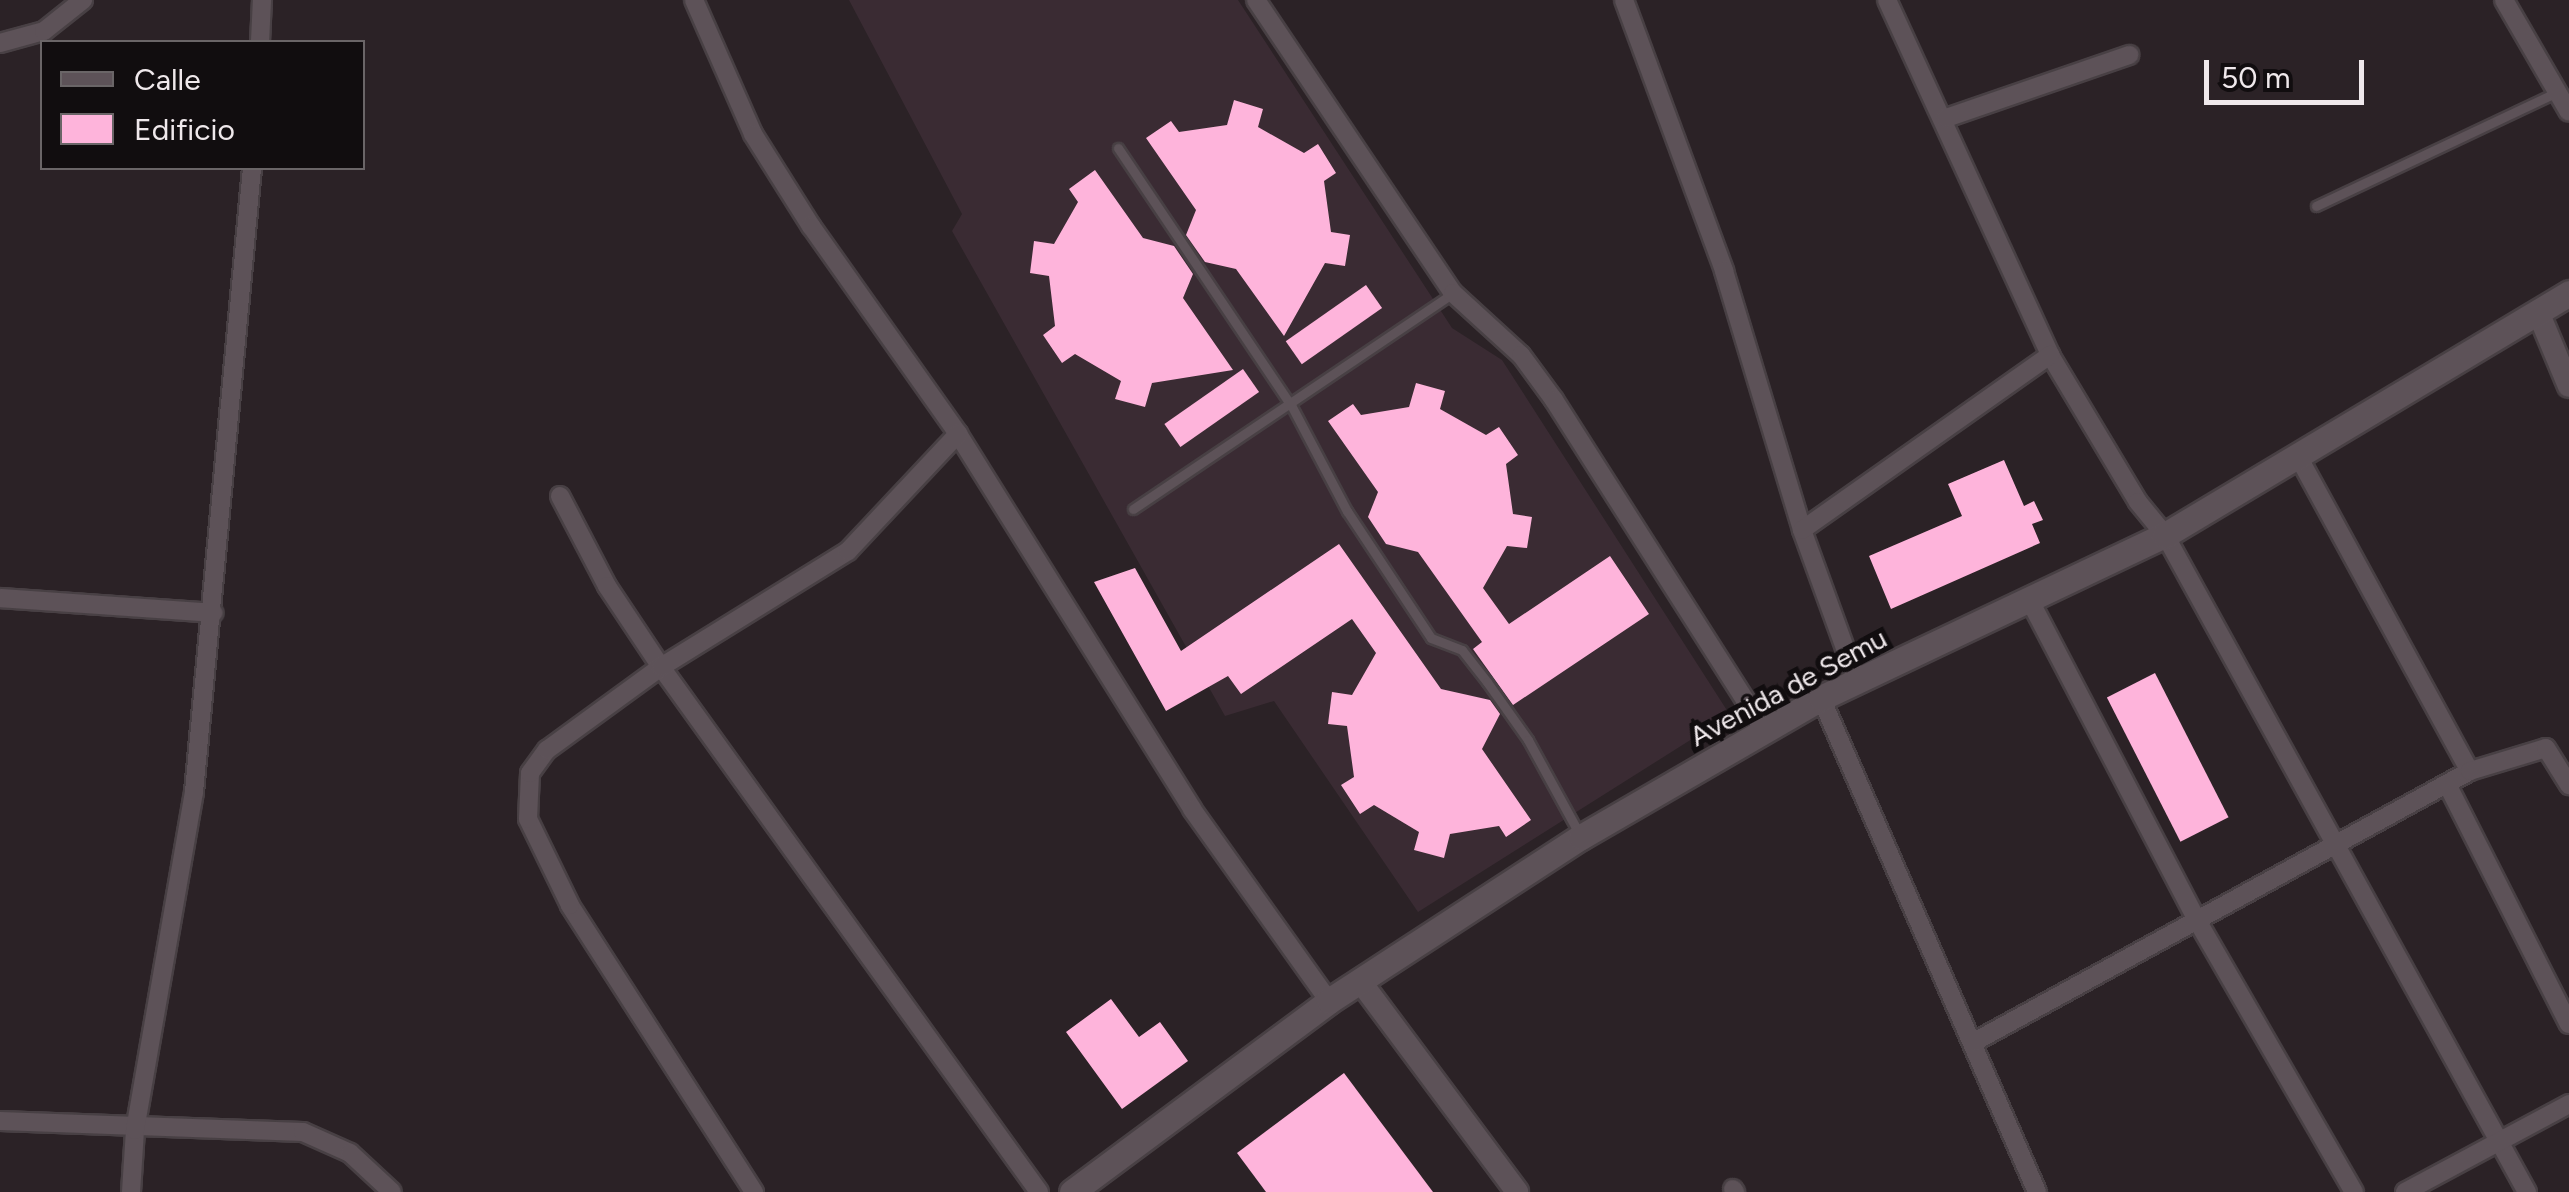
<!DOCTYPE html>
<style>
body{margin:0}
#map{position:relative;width:2569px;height:1192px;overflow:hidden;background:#2b2226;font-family:Figtree,sans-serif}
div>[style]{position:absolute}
.built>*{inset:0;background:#3a2b33}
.building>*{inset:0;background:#feb4db;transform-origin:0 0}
.roads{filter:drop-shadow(2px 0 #484044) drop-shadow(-2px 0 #484044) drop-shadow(0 2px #484044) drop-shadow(0 -2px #484044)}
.service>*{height:9px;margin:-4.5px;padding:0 4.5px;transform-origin:4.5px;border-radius:4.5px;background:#5d5258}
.minor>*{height:18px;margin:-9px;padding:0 9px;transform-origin:9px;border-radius:9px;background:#5d5258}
.tertiary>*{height:22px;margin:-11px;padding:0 11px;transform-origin:11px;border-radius:11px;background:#5d5258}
.secondary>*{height:25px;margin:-12.5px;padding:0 12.5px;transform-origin:12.5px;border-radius:12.5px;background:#5d5258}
span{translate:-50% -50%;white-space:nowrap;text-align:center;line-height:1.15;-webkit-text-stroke:10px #110d0f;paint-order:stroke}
.street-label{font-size:28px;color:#efe8eb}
.legend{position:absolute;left:40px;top:40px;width:325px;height:130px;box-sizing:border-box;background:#110d0f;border:2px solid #6a6567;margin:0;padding:12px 18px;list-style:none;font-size:30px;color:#efe8eb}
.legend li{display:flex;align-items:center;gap:20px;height:50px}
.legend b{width:50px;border:2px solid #6a6567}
.scale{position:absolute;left:2204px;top:60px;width:160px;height:45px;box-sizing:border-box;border:5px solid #efe8eb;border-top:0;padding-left:12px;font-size:30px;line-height:35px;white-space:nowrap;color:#efe8eb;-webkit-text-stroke:8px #110d0f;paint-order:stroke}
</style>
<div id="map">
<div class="built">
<i style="clip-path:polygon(849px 0,1238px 0,1452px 328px,1502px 360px,1730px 715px,1418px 912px,1274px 701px,1225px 716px,952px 231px,962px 214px)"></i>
</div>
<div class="building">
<i style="clip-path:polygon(1234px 100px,1263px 109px,1258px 127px,1304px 153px,1318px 144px,1336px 173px,1324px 181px,1331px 232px,1350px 235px,1345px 266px,1325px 263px,1284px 336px,1236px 269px,1205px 262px,1186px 235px,1196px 210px,1146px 138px,1171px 121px,1179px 132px,1227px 125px)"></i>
<i style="clip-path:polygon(1095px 170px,1143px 238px,1174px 246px,1193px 274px,1183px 298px,1233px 370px,1152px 383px,1145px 407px,1115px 399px,1121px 381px,1075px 354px,1062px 363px,1043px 335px,1055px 326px,1049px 276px,1030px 273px,1034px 241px,1054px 244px,1078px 202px,1069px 189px)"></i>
<i style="left:1366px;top:285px;width:28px;height:98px;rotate:55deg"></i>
<i style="left:1243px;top:369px;width:28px;height:96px;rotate:55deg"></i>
<i style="clip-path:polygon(1416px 383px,1445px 391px,1440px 409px,1486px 435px,1499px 427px,1518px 455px,1506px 464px,1513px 514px,1532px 517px,1527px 548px,1507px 546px,1483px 588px,1509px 624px,1610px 556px,1649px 614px,1513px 705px,1473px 649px,1482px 642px,1418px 552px,1386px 544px,1368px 517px,1378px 492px,1328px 421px,1353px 404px,1361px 415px,1409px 407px)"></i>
<i style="clip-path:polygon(2004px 460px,2024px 506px,2034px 501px,2043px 520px,2032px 524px,2040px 543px,1891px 609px,1869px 556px,1962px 516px,1948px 484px)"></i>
<i style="clip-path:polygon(1339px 544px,1441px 689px,1490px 700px,1500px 714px,1482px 749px,1531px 820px,1506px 837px,1499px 826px,1450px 834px,1444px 858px,1414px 850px,1419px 832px,1374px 805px,1360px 814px,1341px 785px,1354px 777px,1347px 726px,1328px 724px,1332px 692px,1352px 695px,1376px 653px,1352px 619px,1241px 694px,1228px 676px,1166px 711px,1094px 582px,1135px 568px,1181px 651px)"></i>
<i style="left:2155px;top:673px;width:162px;height:54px;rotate:63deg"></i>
<i style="clip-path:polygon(1111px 999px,1139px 1037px,1160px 1022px,1188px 1061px,1122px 1109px,1066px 1032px)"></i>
<i style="clip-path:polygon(1344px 1073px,1433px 1192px,1266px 1192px,1237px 1153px)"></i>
</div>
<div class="roads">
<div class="service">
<i style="left:1118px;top:148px;width:310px;rotate:56.1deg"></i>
<i style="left:1291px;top:405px;width:120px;rotate:62.2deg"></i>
<i style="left:1347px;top:511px;width:152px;rotate:56.5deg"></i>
<i style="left:1431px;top:638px;width:33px;rotate:21deg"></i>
<i style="left:1462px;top:650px;width:41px;rotate:52deg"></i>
<i style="left:1487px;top:682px;width:71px;rotate:54.7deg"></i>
<i style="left:1528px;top:740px;width:106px;rotate:61.3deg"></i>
<i style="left:2316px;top:206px;width:267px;rotate:-25.3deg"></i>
<i style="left:1133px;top:509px;width:386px;rotate:-34deg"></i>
</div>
<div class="minor">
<i style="left:694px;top:0;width:146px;rotate:66.2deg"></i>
<i style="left:753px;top:134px;width:109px;rotate:57.8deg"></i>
<i style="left:811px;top:226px;width:255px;rotate:54.7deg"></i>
<i style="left:958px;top:434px;width:442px;rotate:58deg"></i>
<i style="left:1192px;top:809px;width:236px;rotate:54.5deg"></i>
<i style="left:1256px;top:0;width:353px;rotate:56.1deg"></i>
<i style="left:1453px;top:293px;width:92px;rotate:42.4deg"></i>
<i style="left:1521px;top:355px;width:56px;rotate:53.7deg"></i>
<i style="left:1554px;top:400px;width:391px;rotate:57.5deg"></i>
<i style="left:1624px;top:0;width:289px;rotate:69.7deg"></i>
<i style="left:1724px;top:271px;width:270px;rotate:73.2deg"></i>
<i style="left:1802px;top:530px;width:161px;rotate:70deg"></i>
<i style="left:1887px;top:0;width:391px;rotate:65.3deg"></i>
<i style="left:2050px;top:355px;width:171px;rotate:59.1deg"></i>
<i style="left:2138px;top:502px;width:43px;rotate:50.7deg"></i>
<i style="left:2165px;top:535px;width:750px;rotate:61.15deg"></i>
<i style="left:2504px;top:0;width:129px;rotate:59.9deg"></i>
<i style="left:260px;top:42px;width:42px;rotate:-87.3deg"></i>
<i style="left:0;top:43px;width:46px;rotate:-15.3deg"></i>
<i style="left:44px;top:31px;width:50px;rotate:-38.5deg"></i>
<i style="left:1946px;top:118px;width:194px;rotate:-19deg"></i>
<i style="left:2299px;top:458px;width:357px;rotate:61.4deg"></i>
<i style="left:560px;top:496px;width:102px;rotate:62.4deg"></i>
<i style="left:607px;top:586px;width:97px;rotate:56.3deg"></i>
<i style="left:661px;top:667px;width:647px;rotate:54.25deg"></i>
<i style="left:1802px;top:530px;width:304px;rotate:-35.2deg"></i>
<i style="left:0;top:598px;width:214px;rotate:4deg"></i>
<i style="left:2029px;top:599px;width:365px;rotate:62.4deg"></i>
<i style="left:2198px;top:922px;width:312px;rotate:60deg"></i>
<i style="left:1821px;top:698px;width:539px;rotate:66.38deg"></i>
<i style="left:2447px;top:784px;width:269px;rotate:63.1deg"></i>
<i style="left:1974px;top:1042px;width:565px;rotate:-28.65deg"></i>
<i style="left:2470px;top:771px;width:79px;rotate:-16.8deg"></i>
<i style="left:2546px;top:748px;width:44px;rotate:58.1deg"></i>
<i style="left:0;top:1121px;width:303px;rotate:2.1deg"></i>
<i style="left:303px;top:1132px;width:51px;rotate:24.1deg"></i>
<i style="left:350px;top:1153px;width:57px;rotate:42.9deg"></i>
<i style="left:1733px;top:1189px;width:4px;rotate:56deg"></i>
<i style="left:131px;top:1192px;width:62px;rotate:-86.3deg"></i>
<i style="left:135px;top:1130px;width:343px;rotate:-80.1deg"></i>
<i style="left:194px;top:792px;width:627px;rotate:-84.69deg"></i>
<i style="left:754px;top:1192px;width:341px;rotate:-122.7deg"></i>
<i style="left:570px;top:905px;width:96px;rotate:-116deg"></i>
<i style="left:528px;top:819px;width:46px;rotate:-87.5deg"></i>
<i style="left:530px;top:773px;width:29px;rotate:-54deg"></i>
<i style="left:547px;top:750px;width:141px;rotate:-36.1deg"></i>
<i style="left:661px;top:667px;width:220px;rotate:-31.8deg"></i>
<i style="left:848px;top:551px;width:161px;rotate:-46.8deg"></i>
<i style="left:2405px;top:1192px;width:186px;rotate:-28.2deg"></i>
</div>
<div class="tertiary">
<i style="left:2538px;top:312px;width:80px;rotate:67.3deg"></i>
<i style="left:1360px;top:981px;width:263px;rotate:53.3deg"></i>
</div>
<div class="secondary">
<i style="left:1072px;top:1192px;width:320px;rotate:-36.6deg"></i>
<i style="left:1329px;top:1001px;width:301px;rotate:-33.1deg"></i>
<i style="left:1581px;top:837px;width:277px;rotate:-30.1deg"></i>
<i style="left:1821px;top:698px;width:381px;rotate:-25.4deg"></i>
<i style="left:2165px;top:535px;width:471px;rotate:-30.9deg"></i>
</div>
</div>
<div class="street-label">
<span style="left:1788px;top:687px;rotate:-28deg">Avenida de Semu</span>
</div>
<ul class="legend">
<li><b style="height:12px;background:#5d5258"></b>Calle</li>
<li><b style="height:28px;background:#feb4db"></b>Edificio</li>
</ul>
<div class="scale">50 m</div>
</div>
